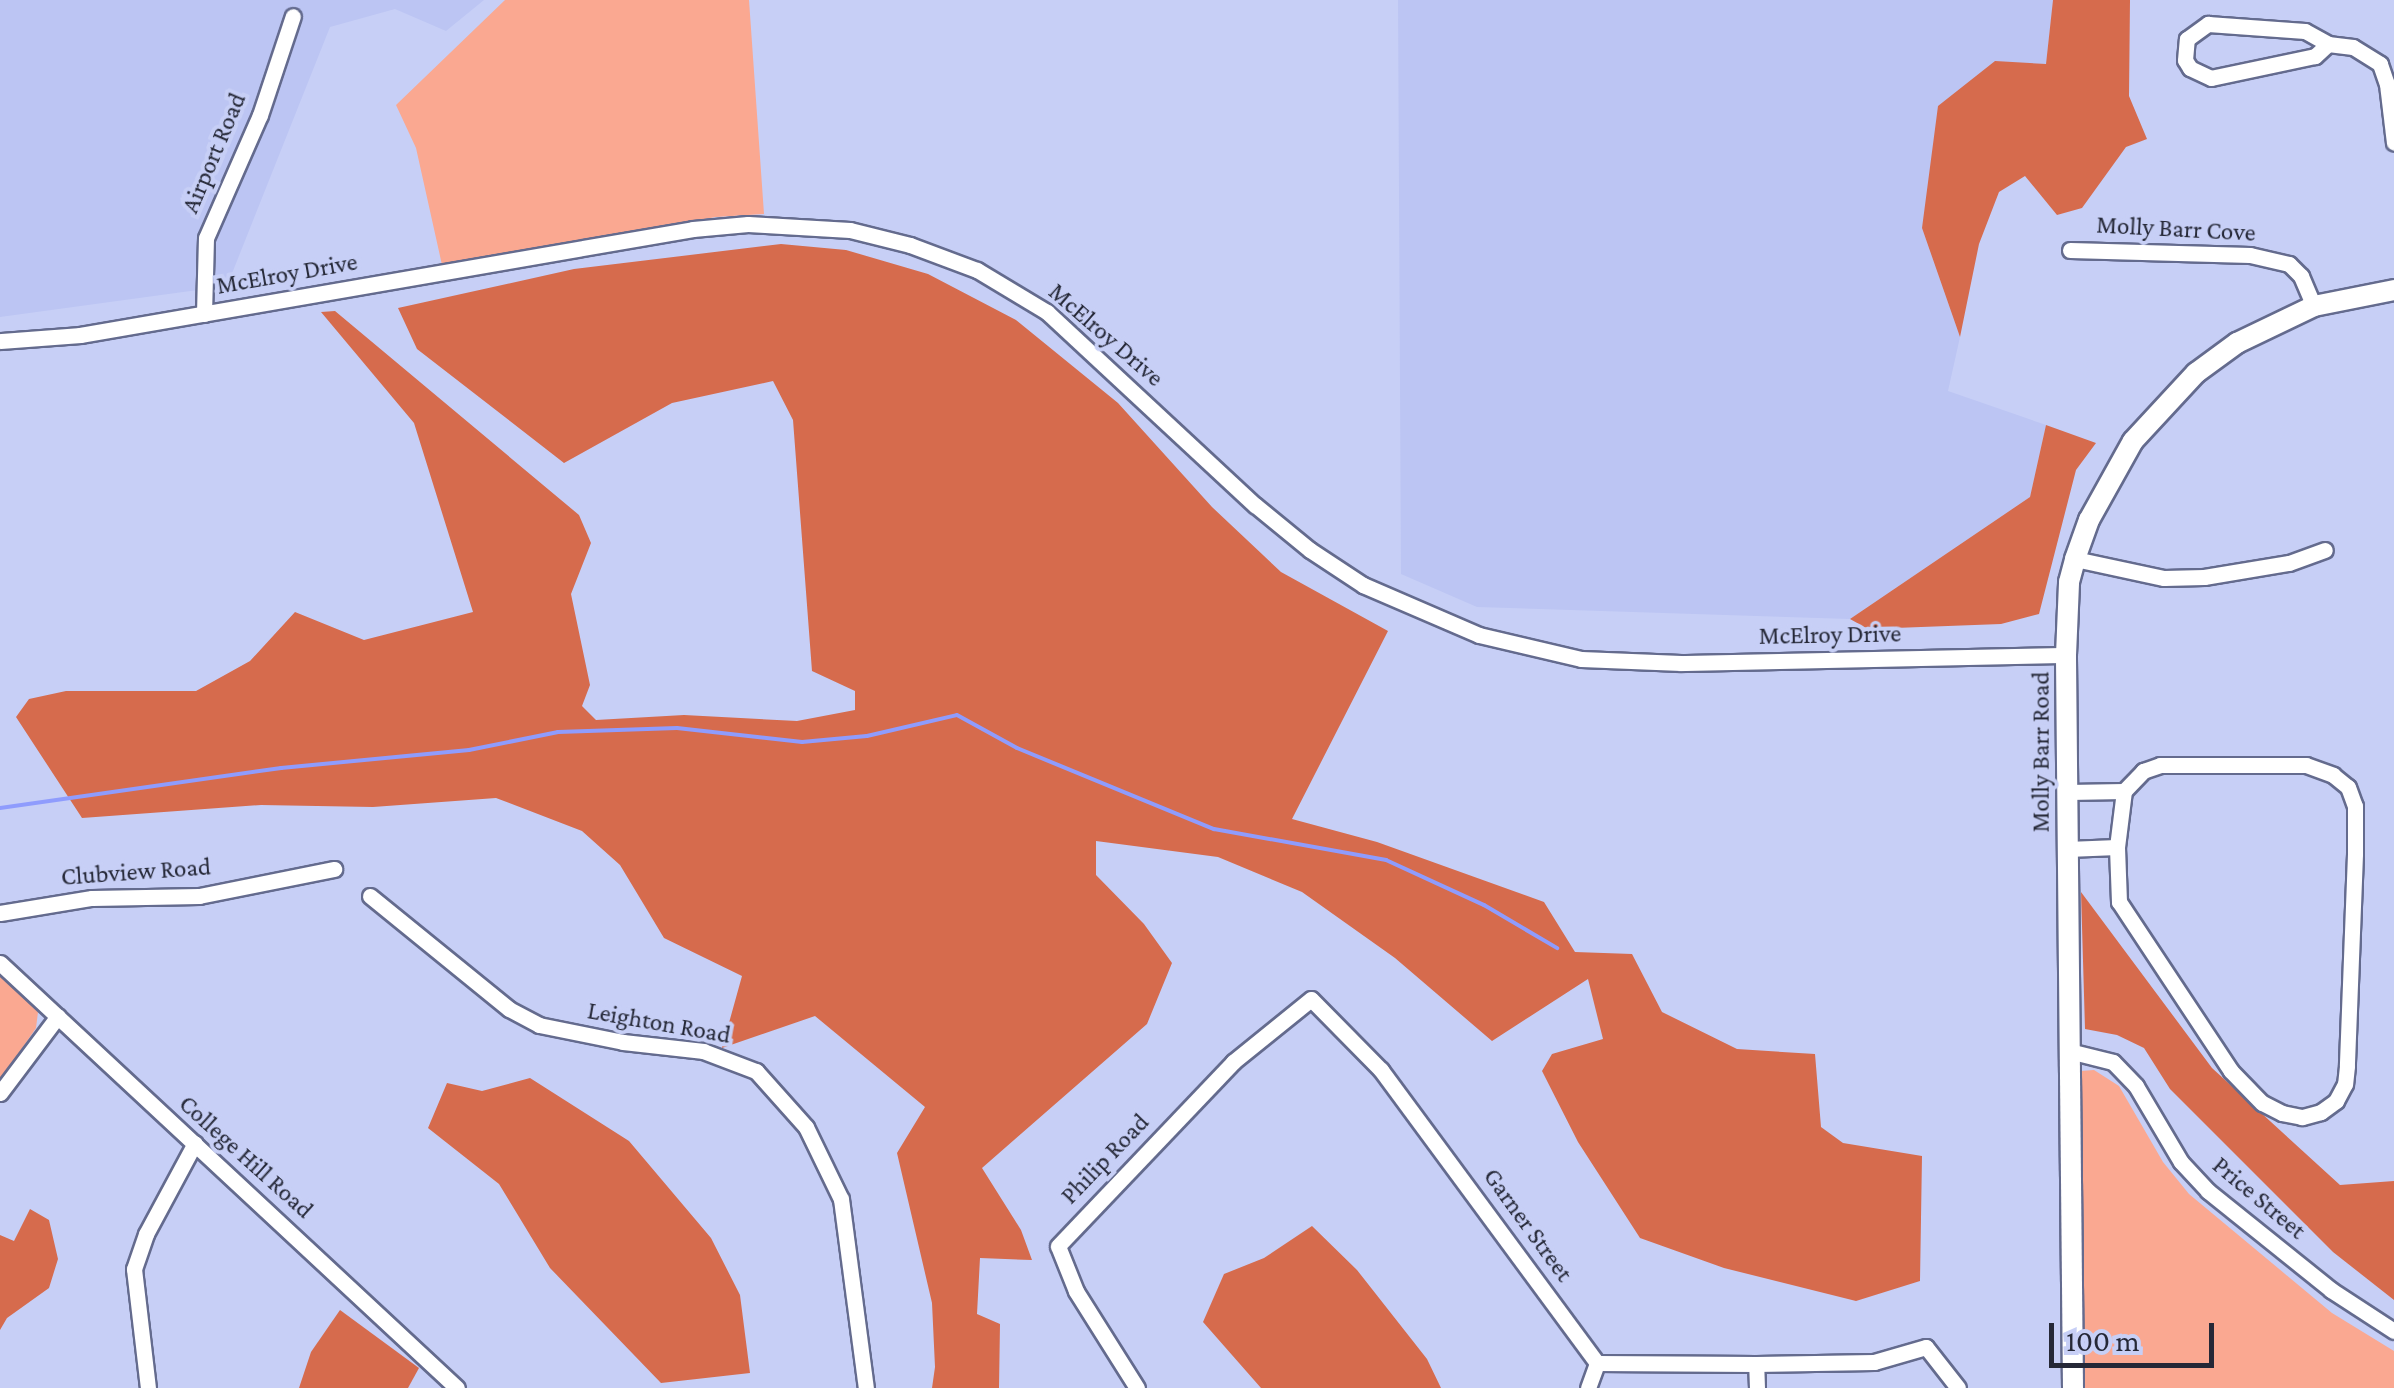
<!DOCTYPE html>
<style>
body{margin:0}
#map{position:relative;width:2394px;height:1388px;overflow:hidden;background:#c7cff6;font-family:"Crimson Pro",serif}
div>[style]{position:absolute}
.built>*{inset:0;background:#bcc5f3}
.green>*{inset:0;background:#faa891}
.forest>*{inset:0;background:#d66b4d}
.stream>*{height:4px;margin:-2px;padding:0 2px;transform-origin:2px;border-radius:2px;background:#8f9cfd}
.roads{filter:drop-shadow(2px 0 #646b8e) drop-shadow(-2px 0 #646b8e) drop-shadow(0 2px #646b8e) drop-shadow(0 -2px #646b8e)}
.minor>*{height:15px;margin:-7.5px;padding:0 7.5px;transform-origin:7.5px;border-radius:7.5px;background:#fff}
.major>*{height:20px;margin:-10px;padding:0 10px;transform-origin:10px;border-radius:10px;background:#fff}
span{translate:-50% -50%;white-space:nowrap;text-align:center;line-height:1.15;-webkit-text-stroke:8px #c7cff6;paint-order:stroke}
.street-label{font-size:25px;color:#252837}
.scale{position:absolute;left:2049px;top:1323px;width:165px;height:45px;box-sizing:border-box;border:5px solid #252837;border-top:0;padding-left:12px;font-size:30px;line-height:35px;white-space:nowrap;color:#252837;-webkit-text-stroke:8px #c7cff6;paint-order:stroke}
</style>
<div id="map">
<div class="built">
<i style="clip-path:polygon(0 0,484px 0,446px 31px,395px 9px,330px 27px,227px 286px,0 317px)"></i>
<i style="clip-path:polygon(1398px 0,2053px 0,2046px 65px,1922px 228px,1960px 337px,1948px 391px,2046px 425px,2030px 497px,1850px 619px,1477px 607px,1401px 574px)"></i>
</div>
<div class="green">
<i style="clip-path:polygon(505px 0,749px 0,764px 214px,716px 217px,442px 265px,416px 148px,396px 105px)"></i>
<i style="clip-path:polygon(0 975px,38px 1012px,36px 1028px,0 1081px)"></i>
<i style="clip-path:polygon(2094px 1070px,2119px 1086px,2163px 1162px,2189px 1194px,2332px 1313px,2394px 1351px,2394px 1388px,2074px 1388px,2071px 1330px,2081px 1170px,2081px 1071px)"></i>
</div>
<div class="forest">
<i style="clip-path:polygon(2053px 0,2130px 0,2129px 96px,2147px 139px,2126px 147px,2082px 208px,2057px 215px,2025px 176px,1999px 192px,1979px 244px,1960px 337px,1922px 228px,1938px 106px,1995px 61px,2046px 64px)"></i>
<i style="clip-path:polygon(781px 244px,846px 250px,928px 274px,1016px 320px,1118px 403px,1212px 507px,1281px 572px,1388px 631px,1292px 819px,1377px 842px,1544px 902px,1575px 952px,1632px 954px,1662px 1012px,1737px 1049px,1815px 1054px,1821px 1127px,1843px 1143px,1922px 1156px,1920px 1281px,1856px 1301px,1724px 1268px,1640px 1238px,1578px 1142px,1542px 1071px,1552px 1054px,1603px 1039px,1588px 979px,1492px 1041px,1395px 958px,1302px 892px,1218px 857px,1096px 841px,1096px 875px,1144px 924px,1172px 963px,1147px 1024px,982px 1168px,1021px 1230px,1032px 1260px,980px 1258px,977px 1314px,1000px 1324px,999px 1388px,932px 1388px,935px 1367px,932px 1303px,897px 1153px,925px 1107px,815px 1016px,722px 1048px,742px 976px,664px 938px,620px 865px,582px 831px,496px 798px,373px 807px,261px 805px,82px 818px,16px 717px,29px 699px,66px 691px,196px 691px,250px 661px,295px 612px,364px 640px,473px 612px,414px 423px,321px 312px,335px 311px,579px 515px,591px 543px,571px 594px,590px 685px,582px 706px,596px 720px,684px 715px,797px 721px,855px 710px,855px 691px,812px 671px,793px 420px,773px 381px,672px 403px,564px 463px,417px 349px,398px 308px,574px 269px)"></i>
<i style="clip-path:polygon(2046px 425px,2096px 443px,2076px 470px,2039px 614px,2001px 624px,1868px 629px,1850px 619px,2030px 497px)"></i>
<i style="clip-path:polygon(2081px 892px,2212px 1068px,2340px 1185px,2394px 1181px,2394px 1300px,2333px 1252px,2170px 1089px,2144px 1048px,2117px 1035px,2085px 1029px)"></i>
<i style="clip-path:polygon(530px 1078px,629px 1141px,711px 1238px,740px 1295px,750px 1373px,661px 1383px,550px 1268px,499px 1184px,428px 1128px,447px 1083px,482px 1091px)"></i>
<i style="clip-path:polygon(30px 1209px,49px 1220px,58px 1259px,49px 1288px,7px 1318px,0 1330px,0 1235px,14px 1241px)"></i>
<i style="clip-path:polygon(1312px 1226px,1357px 1270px,1427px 1359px,1441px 1388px,1261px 1388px,1203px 1322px,1224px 1274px,1264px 1258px)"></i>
<i style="clip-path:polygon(340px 1310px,419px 1368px,408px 1388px,299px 1388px,311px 1352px)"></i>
</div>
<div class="stream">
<i style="left:0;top:808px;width:284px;rotate:-8.1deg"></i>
<i style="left:281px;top:768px;width:189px;rotate:-5.5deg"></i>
<i style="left:469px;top:750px;width:91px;rotate:-11.4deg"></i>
<i style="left:558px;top:732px;width:119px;rotate:-1.9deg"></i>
<i style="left:677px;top:728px;width:126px;rotate:6.4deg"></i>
<i style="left:802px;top:742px;width:65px;rotate:-5.3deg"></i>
<i style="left:867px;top:736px;width:92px;rotate:-13.1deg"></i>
<i style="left:957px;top:715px;width:68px;rotate:28.8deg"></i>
<i style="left:1017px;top:748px;width:213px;rotate:22.4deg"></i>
<i style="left:1214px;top:829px;width:175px;rotate:10.2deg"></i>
<i style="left:1386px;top:860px;width:108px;rotate:24.7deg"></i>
<i style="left:1484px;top:905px;width:85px;rotate:30.5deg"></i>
</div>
<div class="roads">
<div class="minor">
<i style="left:2328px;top:44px;width:18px;rotate:137deg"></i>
<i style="left:2315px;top:56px;width:106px;rotate:168.1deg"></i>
<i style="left:2211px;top:78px;width:23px;rotate:-155deg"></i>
<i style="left:2190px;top:68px;width:9px;rotate:-122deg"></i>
<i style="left:2185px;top:60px;width:21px;rotate:-85deg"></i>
<i style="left:2187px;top:39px;width:26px;rotate:-36deg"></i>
<i style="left:2208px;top:24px;width:97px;rotate:4.1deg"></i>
<i style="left:2305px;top:31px;width:26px;rotate:29deg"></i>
<i style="left:2328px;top:44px;width:25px;rotate:7deg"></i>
<i style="left:2353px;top:47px;width:32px;rotate:32deg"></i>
<i style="left:2380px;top:64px;width:21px;rotate:71deg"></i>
<i style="left:2387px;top:84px;width:59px;rotate:83.2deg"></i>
<i style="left:2070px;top:250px;width:180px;rotate:1.6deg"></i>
<i style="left:2250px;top:255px;width:40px;rotate:13deg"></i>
<i style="left:2289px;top:264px;width:17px;rotate:45deg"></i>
<i style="left:2301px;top:276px;width:33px;rotate:67deg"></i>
<i style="left:204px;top:314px;width:76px;rotate:-88.5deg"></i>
<i style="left:206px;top:238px;width:134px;rotate:-66.3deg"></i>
<i style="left:260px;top:115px;width:104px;rotate:-71.6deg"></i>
<i style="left:0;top:341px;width:80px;rotate:-4.3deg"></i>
<i style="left:80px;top:335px;width:622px;rotate:-9.81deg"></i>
<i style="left:693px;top:229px;width:55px;rotate:-5.2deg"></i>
<i style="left:748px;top:224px;width:102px;rotate:3.4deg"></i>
<i style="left:850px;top:230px;width:62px;rotate:14deg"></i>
<i style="left:910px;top:245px;width:72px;rotate:20.5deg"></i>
<i style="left:977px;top:270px;width:82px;rotate:31deg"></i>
<i style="left:1047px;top:312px;width:284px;rotate:42.9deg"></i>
<i style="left:1255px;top:505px;width:71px;rotate:39.3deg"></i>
<i style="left:1310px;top:550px;width:64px;rotate:33.4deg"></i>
<i style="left:1363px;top:585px;width:126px;rotate:23.3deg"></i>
<i style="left:1479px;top:635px;width:105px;rotate:13.2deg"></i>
<i style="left:1581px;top:659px;width:100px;rotate:2.3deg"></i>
<i style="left:1681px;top:663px;width:385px;rotate:-1.2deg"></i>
<i style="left:2075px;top:559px;width:91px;rotate:12.1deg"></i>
<i style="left:2164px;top:578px;width:40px;rotate:-1.4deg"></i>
<i style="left:2204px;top:577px;width:86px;rotate:-9.4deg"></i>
<i style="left:2289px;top:563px;width:38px;rotate:-20deg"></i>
<i style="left:2160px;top:765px;width:146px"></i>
<i style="left:2306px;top:765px;width:29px;rotate:20deg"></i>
<i style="left:2333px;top:775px;width:19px;rotate:39deg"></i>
<i style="left:2348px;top:787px;width:20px;rotate:70deg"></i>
<i style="left:2355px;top:806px;width:48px;rotate:90deg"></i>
<i style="left:2355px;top:854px;width:212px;rotate:92.2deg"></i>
<i style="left:2347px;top:1066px;width:18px;rotate:96deg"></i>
<i style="left:2345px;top:1084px;width:19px;rotate:118deg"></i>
<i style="left:2336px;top:1101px;width:19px;rotate:144deg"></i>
<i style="left:2321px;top:1112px;width:20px;rotate:165deg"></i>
<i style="left:2302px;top:1117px;width:20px;rotate:-169deg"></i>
<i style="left:2282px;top:1113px;width:22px;rotate:-153deg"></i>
<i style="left:2262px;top:1103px;width:45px;rotate:-134.1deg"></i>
<i style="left:2231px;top:1071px;width:203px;rotate:-123.5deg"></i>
<i style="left:2119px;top:902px;width:55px;rotate:-92.1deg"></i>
<i style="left:2117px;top:847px;width:56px;rotate:-82.9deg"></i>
<i style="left:2124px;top:791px;width:28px;rotate:-46deg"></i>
<i style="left:2143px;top:771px;width:18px;rotate:-19deg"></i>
<i style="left:2068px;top:792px;width:56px;rotate:-1deg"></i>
<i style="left:2067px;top:849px;width:50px;rotate:-2.3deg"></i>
<i style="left:370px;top:896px;width:179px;rotate:39.1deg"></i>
<i style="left:509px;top:1009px;width:34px;rotate:28deg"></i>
<i style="left:539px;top:1025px;width:86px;rotate:11.4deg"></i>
<i style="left:623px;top:1042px;width:81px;rotate:6.4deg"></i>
<i style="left:703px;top:1051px;width:57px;rotate:20.7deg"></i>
<i style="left:756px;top:1071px;width:75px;rotate:48.2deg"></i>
<i style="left:806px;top:1127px;width:80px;rotate:64.1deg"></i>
<i style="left:841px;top:1199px;width:191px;rotate:82.5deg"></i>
<i style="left:0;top:913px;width:93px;rotate:-9.3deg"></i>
<i style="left:92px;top:898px;width:107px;rotate:-1.1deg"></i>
<i style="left:199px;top:896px;width:138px;rotate:-11.3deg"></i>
<i style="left:0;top:963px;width:624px;rotate:42.92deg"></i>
<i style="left:2069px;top:1051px;width:45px;rotate:14deg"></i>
<i style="left:2113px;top:1062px;width:33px;rotate:46deg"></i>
<i style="left:2136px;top:1086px;width:88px;rotate:59.4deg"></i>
<i style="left:2181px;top:1162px;width:40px;rotate:47deg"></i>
<i style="left:2208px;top:1191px;width:158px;rotate:38.8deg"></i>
<i style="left:2331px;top:1290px;width:75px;rotate:33.1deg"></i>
<i style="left:0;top:1093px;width:96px;rotate:-53deg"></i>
<i style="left:148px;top:1388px;width:120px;rotate:-96.7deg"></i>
<i style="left:134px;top:1269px;width:37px;rotate:-71deg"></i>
<i style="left:146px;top:1234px;width:103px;rotate:-61.7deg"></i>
<i style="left:1137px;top:1388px;width:115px;rotate:-122.2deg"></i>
<i style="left:1076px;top:1291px;width:48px;rotate:-111.8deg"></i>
<i style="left:1058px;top:1246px;width:254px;rotate:-46.4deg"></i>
<i style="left:1233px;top:1062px;width:100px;rotate:-38.9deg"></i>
<i style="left:1311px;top:999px;width:100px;rotate:45.4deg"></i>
<i style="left:1381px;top:1070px;width:364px;rotate:53.6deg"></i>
<i style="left:1597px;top:1363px;width:159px;rotate:0.4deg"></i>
<i style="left:1588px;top:1388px;width:27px;rotate:-70deg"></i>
<i style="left:1757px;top:1388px;width:24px;rotate:-92deg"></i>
<i style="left:1756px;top:1364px;width:118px;rotate:-1deg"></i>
<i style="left:1874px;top:1362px;width:54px;rotate:-16.1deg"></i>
<i style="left:1926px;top:1347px;width:52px;rotate:52deg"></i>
</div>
<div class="major">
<i style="left:2073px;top:1388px;width:733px;rotate:-90.55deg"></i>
<i style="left:2066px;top:655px;width:73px;rotate:-87.6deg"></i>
<i style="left:2069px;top:582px;width:24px;rotate:-75deg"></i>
<i style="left:2075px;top:559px;width:41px;rotate:-70.3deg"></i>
<i style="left:2089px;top:520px;width:90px;rotate:-60.9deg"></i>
<i style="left:2133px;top:441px;width:93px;rotate:-47.2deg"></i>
<i style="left:2196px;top:373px;width:51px;rotate:-36.2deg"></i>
<i style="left:2237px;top:343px;width:85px;rotate:-25.7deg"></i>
<i style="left:2314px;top:306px;width:82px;rotate:-11.3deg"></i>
</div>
</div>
<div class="street-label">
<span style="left:214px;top:153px;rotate:-67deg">Airport Road</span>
<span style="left:2176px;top:229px;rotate:3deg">Molly Barr Cove</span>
<span style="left:287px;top:274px;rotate:-10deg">McElroy Drive</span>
<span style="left:1106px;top:335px;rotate:41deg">McElroy Drive</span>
<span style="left:1830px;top:635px;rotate:-1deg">McElroy Drive</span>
<span style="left:2041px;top:752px;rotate:-90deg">Molly Barr Road</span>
<span style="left:136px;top:872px;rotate:-4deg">Clubview Road</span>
<span style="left:659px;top:1023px;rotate:10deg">Leighton Road</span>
<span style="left:246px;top:1157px;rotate:42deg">College Hill Road</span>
<span style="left:1105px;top:1159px;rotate:-46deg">Philip Road</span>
<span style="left:2259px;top:1198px;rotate:40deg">Price Street</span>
<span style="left:1528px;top:1225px;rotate:54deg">Garner Street</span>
</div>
<div class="scale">100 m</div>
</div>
